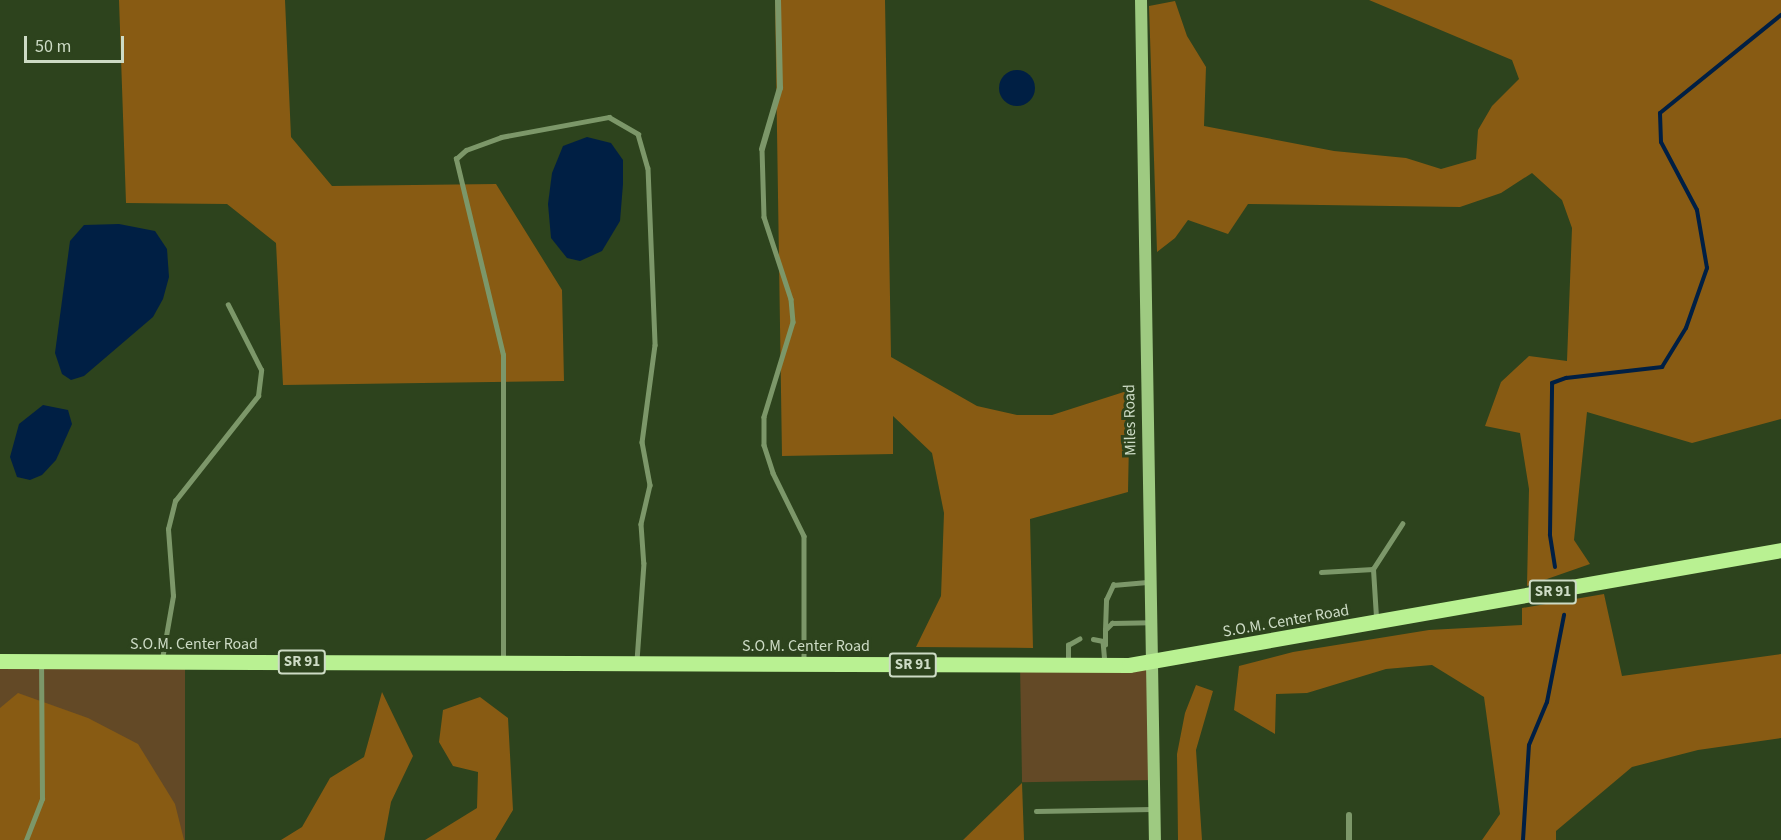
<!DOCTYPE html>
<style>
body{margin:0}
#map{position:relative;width:1781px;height:840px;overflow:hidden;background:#2d431d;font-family:"Source Sans 3",sans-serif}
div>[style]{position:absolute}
.green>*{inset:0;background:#634926;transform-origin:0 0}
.forest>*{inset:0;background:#885b13}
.water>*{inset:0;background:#001f44}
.round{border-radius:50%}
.stream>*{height:4px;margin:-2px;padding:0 2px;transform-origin:2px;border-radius:2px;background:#001f44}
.service>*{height:4.5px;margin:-2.25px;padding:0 2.25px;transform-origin:2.25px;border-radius:2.25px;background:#7c9769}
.minor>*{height:6px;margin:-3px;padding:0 3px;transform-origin:3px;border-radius:3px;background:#7c9769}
.secondary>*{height:12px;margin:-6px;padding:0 6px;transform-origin:6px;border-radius:6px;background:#9eca81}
.primary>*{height:15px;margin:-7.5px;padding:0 7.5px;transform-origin:7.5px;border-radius:7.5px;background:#b9f192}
span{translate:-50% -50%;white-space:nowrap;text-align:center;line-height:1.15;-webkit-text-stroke:6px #2d431d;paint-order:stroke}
.shield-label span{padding:2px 4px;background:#2d431d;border:2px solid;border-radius:4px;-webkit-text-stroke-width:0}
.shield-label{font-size:15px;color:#cddbc5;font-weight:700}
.street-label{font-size:16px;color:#cddbc5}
.scale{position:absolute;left:24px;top:36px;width:100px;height:27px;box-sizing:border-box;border:3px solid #cddbc5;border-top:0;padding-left:8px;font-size:18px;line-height:21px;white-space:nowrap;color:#cddbc5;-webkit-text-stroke:4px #2d431d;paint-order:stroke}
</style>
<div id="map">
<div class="green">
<i style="left:0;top:660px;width:185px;height:180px"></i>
<i style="left:1152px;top:663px;width:117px;height:132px;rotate:89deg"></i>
</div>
<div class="forest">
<i style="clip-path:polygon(119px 0,285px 0,291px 137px,332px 186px,496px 184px,562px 290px,564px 381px,283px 385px,276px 243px,227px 204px,126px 203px)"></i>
<i style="clip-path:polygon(775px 0,885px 0,891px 357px,977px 406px,1017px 415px,1052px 415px,1130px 390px,1128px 492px,1030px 519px,1033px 648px,916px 647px,941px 596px,944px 513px,932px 453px,893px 416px,893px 454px,782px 456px)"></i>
<i style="clip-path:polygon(1369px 0,1781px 0,1781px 419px,1692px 443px,1587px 412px,1574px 540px,1590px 564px,1527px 586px,1529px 489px,1520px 433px,1485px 426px,1501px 382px,1529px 356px,1567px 361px,1572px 228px,1562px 200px,1532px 173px,1501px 193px,1460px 207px,1248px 204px,1228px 234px,1188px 220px,1175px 238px,1157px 252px,1149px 6px,1175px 1px,1187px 36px,1206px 67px,1204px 126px,1334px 151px,1406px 158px,1441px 169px,1476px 159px,1478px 130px,1492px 106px,1519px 79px,1512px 60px)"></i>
<i style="clip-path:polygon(1604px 594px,1622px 676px,1781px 654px,1781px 738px,1698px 750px,1632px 767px,1556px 831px,1556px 840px,1482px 840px,1500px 814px,1484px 697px,1432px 665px,1386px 669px,1307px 693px,1276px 694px,1275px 734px,1234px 710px,1239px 666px,1293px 652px,1429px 630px,1522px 625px,1522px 608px)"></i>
<i style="clip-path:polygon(1196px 685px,1213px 691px,1196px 750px,1202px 840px,1178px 840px,1177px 754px,1185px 713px)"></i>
<i style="clip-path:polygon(382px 692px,413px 756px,391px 802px,384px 840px,281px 840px,302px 827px,330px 778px,364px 757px)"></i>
<i style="clip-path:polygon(18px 693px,88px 718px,138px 744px,175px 804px,184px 840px,0 840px,0 708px)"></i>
<i style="clip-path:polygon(480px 697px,508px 718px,513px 810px,495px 840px,425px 840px,477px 808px,478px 772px,453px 766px,439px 742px,443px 710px)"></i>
<i style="clip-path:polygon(1022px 783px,1024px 840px,963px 840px)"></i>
</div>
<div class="water">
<i class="round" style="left:999px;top:70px;width:36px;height:36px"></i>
<i style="clip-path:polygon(587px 137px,611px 143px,623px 160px,623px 184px,620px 221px,602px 251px,580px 261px,567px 258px,551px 238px,548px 204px,552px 173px,563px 146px)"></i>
<i style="clip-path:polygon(119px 224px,155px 231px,167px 249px,169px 277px,163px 299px,153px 317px,84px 376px,71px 380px,62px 374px,55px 353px,70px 241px,84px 225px)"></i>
<i style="clip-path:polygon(43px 405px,68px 410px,72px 424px,56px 460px,42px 475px,30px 480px,17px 477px,10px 457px,19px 424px)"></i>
</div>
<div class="stream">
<i style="left:1555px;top:567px;width:33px;rotate:-99deg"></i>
<i style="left:1550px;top:534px;width:151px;rotate:-89.2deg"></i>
<i style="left:1552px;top:383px;width:15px;rotate:-20deg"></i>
<i style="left:1566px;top:378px;width:97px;rotate:-6.5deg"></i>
<i style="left:1662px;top:367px;width:46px;rotate:-58.4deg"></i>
<i style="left:1686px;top:328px;width:64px;rotate:-70.7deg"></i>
<i style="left:1707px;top:268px;width:59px;rotate:-99.8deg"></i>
<i style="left:1697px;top:210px;width:77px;rotate:-117.9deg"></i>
<i style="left:1661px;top:142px;width:29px;rotate:-92deg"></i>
<i style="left:1660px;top:113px;width:156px;rotate:-39deg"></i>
<i style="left:1523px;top:840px;width:95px;rotate:-86.4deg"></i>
<i style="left:1529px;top:745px;width:47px;rotate:-67.3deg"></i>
<i style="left:1547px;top:702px;width:89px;rotate:-78.9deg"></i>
</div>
<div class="service">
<i style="left:762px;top:149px;width:68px;rotate:88.3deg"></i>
<i style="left:764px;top:217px;width:86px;rotate:71.8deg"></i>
<i style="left:791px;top:299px;width:23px;rotate:85deg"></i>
<i style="left:793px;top:322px;width:99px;rotate:107deg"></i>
<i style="left:764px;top:417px;width:28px;rotate:90deg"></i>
<i style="left:764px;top:445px;width:29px;rotate:72deg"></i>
<i style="left:773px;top:473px;width:70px;rotate:63.8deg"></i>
<i style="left:804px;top:536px;width:126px;rotate:90deg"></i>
<i style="left:1321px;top:572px;width:52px;rotate:-3.3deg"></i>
<i style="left:1376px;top:617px;width:48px;rotate:-93.6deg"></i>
<i style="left:1373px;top:569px;width:54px;rotate:-57.2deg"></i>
<i style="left:1105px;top:630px;width:30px;rotate:-88deg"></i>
<i style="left:1106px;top:600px;width:17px;rotate:-65deg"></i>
<i style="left:1113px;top:585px;width:37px;rotate:-5deg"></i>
<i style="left:1093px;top:639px;width:10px;rotate:11deg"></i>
<i style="left:1103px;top:641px;width:22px;rotate:85deg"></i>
<i style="left:1105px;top:645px;width:15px;rotate:-90deg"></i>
<i style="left:1105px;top:630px;width:10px;rotate:-45deg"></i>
<i style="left:1112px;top:623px;width:39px;rotate:-1deg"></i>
<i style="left:162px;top:659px;width:64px;rotate:-80.1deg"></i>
<i style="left:173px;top:596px;width:67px;rotate:-94.3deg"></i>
<i style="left:168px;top:529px;width:29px;rotate:-76deg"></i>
<i style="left:175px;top:501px;width:134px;rotate:-51.7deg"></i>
<i style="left:258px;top:396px;width:26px;rotate:-83deg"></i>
<i style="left:261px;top:370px;width:73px;rotate:-116.9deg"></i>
<i style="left:503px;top:659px;width:304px;rotate:-90deg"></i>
<i style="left:503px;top:355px;width:202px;rotate:-103.5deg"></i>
<i style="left:456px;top:159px;width:13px;rotate:-42deg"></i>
<i style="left:466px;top:150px;width:37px;rotate:-20deg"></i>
<i style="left:501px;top:137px;width:110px;rotate:-10.5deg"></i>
<i style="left:609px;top:117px;width:34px;rotate:30deg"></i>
<i style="left:638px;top:134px;width:35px;rotate:74deg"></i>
<i style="left:648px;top:168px;width:177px;rotate:87.7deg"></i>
<i style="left:655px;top:345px;width:98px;rotate:97.6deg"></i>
<i style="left:642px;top:442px;width:44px;rotate:79.5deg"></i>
<i style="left:650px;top:485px;width:40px;rotate:103deg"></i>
<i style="left:641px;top:524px;width:39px;rotate:86deg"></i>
<i style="left:644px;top:563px;width:97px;rotate:94.1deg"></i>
<i style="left:1068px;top:662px;width:17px;rotate:-90deg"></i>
<i style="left:1068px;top:645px;width:13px;rotate:-29deg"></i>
<i style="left:1036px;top:811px;width:116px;rotate:-1deg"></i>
<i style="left:26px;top:840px;width:44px;rotate:-68.7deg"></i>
<i style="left:42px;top:799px;width:135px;rotate:-90.4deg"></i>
</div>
<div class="minor">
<i style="left:762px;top:149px;width:64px;rotate:-73.6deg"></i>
<i style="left:780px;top:88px;width:88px;rotate:-91.3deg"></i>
<i style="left:1349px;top:840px;width:25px;rotate:-90deg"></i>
</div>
<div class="secondary">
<i style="left:1141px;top:0;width:840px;rotate:89.05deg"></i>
</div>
<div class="primary">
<i style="left:0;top:661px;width:1129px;rotate:0.2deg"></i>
<i style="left:1129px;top:665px;width:662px;rotate:-10deg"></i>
</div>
<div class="shield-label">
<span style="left:1553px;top:592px">SR 91</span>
<span style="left:302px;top:662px">SR 91</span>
<span style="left:913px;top:665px">SR 91</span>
</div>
<div class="street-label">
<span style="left:1130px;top:420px;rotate:-91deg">Miles Road</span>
<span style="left:1286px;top:621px;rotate:-10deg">S.O.M. Center Road</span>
<span style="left:194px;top:644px">S.O.M. Center Road</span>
<span style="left:806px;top:646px">S.O.M. Center Road</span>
</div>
<div class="scale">50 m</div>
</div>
